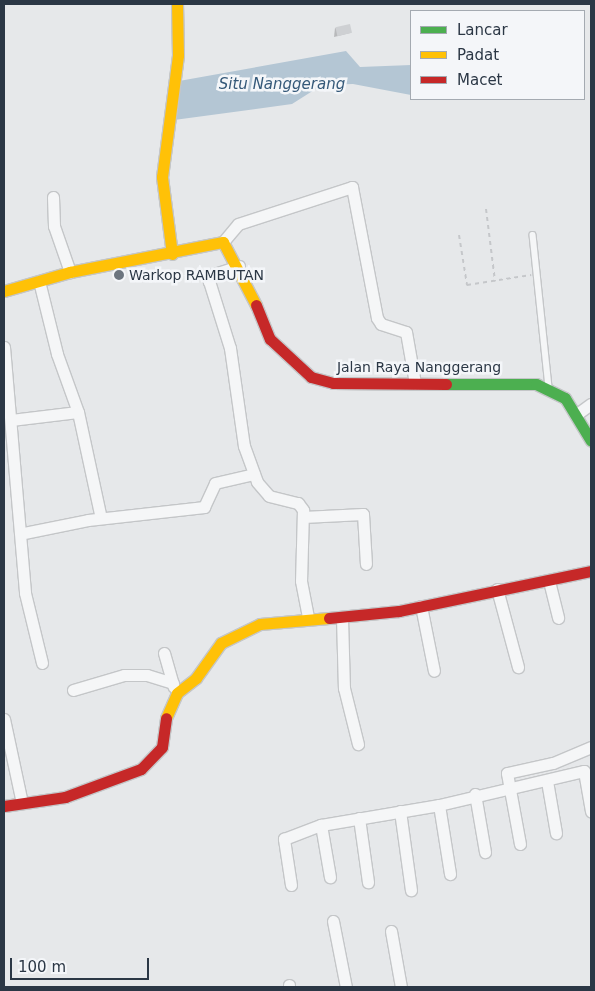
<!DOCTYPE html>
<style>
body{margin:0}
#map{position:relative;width:595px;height:991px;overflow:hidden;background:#e6e8ea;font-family:"DejaVu Sans",sans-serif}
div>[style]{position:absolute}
.water>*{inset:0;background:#b4c6d4}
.shadow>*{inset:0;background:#0003}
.building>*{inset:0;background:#ced0d3;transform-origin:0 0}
.path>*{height:2px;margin-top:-1px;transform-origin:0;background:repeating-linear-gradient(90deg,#c5c7ca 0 4px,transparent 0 8px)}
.roads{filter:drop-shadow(1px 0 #c4c6c8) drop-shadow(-1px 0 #c4c6c8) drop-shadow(0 1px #c4c6c8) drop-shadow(0 -1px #c4c6c8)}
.lane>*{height:5.5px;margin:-2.75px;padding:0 2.75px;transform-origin:2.75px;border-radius:2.75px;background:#f5f6f7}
.street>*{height:11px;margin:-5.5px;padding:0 5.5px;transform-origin:5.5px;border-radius:5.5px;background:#f5f6f7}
.fast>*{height:11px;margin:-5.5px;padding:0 5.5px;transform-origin:5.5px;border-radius:5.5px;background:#4caf50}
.slow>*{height:11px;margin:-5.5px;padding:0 5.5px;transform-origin:5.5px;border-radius:5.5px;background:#ffc107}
.jam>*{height:11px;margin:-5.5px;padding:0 5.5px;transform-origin:5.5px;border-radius:5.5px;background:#c62828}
.dots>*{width:14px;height:14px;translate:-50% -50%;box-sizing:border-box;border:2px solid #f4f6f9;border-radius:50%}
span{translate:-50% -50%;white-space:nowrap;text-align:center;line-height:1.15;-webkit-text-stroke:5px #f4f6f9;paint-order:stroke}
.poi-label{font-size:14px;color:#2b3745}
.left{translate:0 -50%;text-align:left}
.street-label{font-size:14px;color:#2b3745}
.water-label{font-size:15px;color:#355979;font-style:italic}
.frame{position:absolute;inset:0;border:5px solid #2b3745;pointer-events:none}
.legend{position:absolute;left:410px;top:10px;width:175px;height:90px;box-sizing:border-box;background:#f4f6f9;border:1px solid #a4aab1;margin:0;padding:6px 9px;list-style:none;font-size:15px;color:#2b3745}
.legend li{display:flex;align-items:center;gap:10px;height:25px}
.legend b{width:25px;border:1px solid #a4aab1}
.scale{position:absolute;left:10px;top:958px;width:139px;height:22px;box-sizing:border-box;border:2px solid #2b3745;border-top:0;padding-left:6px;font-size:15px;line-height:18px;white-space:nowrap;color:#2b3745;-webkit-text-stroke:4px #f4f6f9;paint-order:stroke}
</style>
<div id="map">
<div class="water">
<i style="clip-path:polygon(346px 51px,360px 67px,411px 65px,411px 95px,353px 84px,322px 85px,292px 104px,174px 120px,179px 81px)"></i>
</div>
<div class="shadow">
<i style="clip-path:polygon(335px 28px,350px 33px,334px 37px)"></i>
</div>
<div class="building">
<i style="left:350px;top:24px;width:9px;height:15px;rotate:77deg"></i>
</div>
<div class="path">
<i style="left:486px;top:209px;width:73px;rotate:82.9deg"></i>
<i style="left:459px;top:235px;width:51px;rotate:80.9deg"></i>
<i style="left:467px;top:285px;width:65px;rotate:-8.9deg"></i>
</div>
<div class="roads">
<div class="lane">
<i style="left:533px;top:235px;width:154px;rotate:84deg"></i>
</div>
<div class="street">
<i style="left:53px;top:197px;width:29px;rotate:88deg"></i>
<i style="left:54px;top:226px;width:49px;rotate:70.8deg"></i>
<i style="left:223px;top:242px;width:23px;rotate:-50deg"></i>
<i style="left:238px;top:224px;width:120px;rotate:-18deg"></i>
<i style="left:352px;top:187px;width:133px;rotate:79.2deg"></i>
<i style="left:377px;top:318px;width:7px;rotate:56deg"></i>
<i style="left:381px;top:324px;width:26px;rotate:18deg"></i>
<i style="left:406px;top:332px;width:52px;rotate:80deg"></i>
<i style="left:239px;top:266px;width:26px;rotate:162deg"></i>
<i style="left:214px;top:274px;width:9px;rotate:126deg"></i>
<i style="left:209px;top:281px;width:70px;rotate:72.6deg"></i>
<i style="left:230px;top:348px;width:99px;rotate:81.9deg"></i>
<i style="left:244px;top:446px;width:38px;rotate:70deg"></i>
<i style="left:257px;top:482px;width:18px;rotate:49deg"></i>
<i style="left:269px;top:496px;width:30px;rotate:14deg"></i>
<i style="left:298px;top:503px;width:9px;rotate:54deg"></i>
<i style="left:303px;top:510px;width:71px;rotate:91.6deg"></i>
<i style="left:301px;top:581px;width:38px;rotate:79deg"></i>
<i style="left:39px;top:281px;width:75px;rotate:76.1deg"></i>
<i style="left:57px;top:354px;width:62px;rotate:70.1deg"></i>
<i style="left:4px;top:347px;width:247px;rotate:85.1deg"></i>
<i style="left:25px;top:593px;width:72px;rotate:76.3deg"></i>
<i style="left:577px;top:414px;width:17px;rotate:-36deg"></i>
<i style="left:11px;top:420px;width:67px;rotate:-6.8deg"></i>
<i style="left:78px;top:412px;width:108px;rotate:77.8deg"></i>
<i style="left:303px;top:517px;width:60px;rotate:-2.9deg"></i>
<i style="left:363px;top:514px;width:50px;rotate:86.6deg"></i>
<i style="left:24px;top:533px;width:65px;rotate:-11.5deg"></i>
<i style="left:88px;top:520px;width:117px;rotate:-6.4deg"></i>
<i style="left:204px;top:507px;width:26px;rotate:-65deg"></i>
<i style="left:215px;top:483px;width:40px;rotate:-13deg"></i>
<i style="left:549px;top:581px;width:38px;rotate:76deg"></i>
<i style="left:497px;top:589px;width:81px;rotate:74.9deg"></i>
<i style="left:421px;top:606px;width:66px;rotate:78.7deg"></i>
<i style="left:342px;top:618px;width:70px;rotate:88.4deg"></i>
<i style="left:344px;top:688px;width:58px;rotate:76deg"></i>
<i style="left:164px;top:653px;width:35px;rotate:74deg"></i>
<i style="left:73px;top:690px;width:53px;rotate:-16.4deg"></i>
<i style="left:124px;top:675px;width:23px"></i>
<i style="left:147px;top:675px;width:27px;rotate:17deg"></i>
<i style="left:4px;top:719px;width:86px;rotate:77.9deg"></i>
<i style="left:547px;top:781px;width:53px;rotate:80.2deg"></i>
<i style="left:475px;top:794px;width:59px;rotate:80.2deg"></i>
<i style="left:439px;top:805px;width:70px;rotate:80.9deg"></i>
<i style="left:400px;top:811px;width:80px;rotate:82.1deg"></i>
<i style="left:359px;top:818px;width:65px;rotate:82deg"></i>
<i style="left:321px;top:825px;width:53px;rotate:80.2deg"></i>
<i style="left:520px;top:844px;width:72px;rotate:-100.4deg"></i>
<i style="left:507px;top:773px;width:47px;rotate:-12.3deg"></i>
<i style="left:553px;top:763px;width:41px;rotate:-22.8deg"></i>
<i style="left:291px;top:885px;width:47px;rotate:-98.7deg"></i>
<i style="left:284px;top:839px;width:40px;rotate:-21deg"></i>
<i style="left:321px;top:825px;width:120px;rotate:-9.6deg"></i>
<i style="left:439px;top:805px;width:149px;rotate:-13.2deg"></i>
<i style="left:584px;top:771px;width:41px;rotate:80.1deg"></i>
<i style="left:333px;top:921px;width:67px;rotate:78.9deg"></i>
<i style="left:391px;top:931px;width:57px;rotate:79.9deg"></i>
<i style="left:289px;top:985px;width:2px;rotate:90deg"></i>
</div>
<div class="fast">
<i style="left:446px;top:384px;width:90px"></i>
<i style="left:536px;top:384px;width:32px;rotate:26deg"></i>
<i style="left:565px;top:398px;width:50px;rotate:58.8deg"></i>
</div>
<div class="slow">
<i style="left:172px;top:254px;width:78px;rotate:-97.4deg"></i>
<i style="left:162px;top:177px;width:123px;rotate:-82.5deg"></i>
<i style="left:178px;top:55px;width:51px;rotate:-91.1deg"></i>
<i style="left:4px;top:291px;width:69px;rotate:-16.1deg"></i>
<i style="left:70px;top:272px;width:156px;rotate:-11.1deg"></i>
<i style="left:223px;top:242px;width:71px;rotate:62.4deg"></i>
<i style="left:166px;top:718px;width:27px;rotate:-66deg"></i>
<i style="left:177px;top:693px;width:24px;rotate:-38deg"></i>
<i style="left:196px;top:678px;width:43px;rotate:-54.5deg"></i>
<i style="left:221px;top:643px;width:43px;rotate:-26deg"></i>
<i style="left:260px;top:624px;width:69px;rotate:-5deg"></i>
</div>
<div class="jam">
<i style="left:256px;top:305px;width:37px;rotate:68deg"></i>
<i style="left:270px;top:339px;width:56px;rotate:42.8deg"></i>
<i style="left:311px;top:377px;width:23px;rotate:15deg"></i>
<i style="left:333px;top:383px;width:113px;rotate:0.5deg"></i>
<i style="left:329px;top:618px;width:70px;rotate:-5.7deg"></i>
<i style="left:399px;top:611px;width:196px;rotate:-11.8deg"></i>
<i style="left:4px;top:806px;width:62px;rotate:-8.4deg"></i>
<i style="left:65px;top:797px;width:81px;rotate:-20.2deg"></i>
<i style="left:141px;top:769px;width:30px;rotate:-46deg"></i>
<i style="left:162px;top:747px;width:29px;rotate:-82deg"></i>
</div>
</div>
<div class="dots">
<i style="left:119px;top:275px;background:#6c757f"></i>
</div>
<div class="poi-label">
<span class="left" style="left:129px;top:275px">Warkop RAMBUTAN</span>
</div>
<div class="street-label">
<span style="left:419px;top:367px">Jalan Raya Nanggerang</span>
</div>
<div class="water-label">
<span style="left:282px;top:85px">Situ Nanggerang</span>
</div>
<div class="frame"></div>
<ul class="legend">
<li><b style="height:6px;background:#4caf50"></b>Lancar</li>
<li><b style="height:6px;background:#ffc107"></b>Padat</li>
<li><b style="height:6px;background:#c62828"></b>Macet</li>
</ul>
<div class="scale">100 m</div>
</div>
